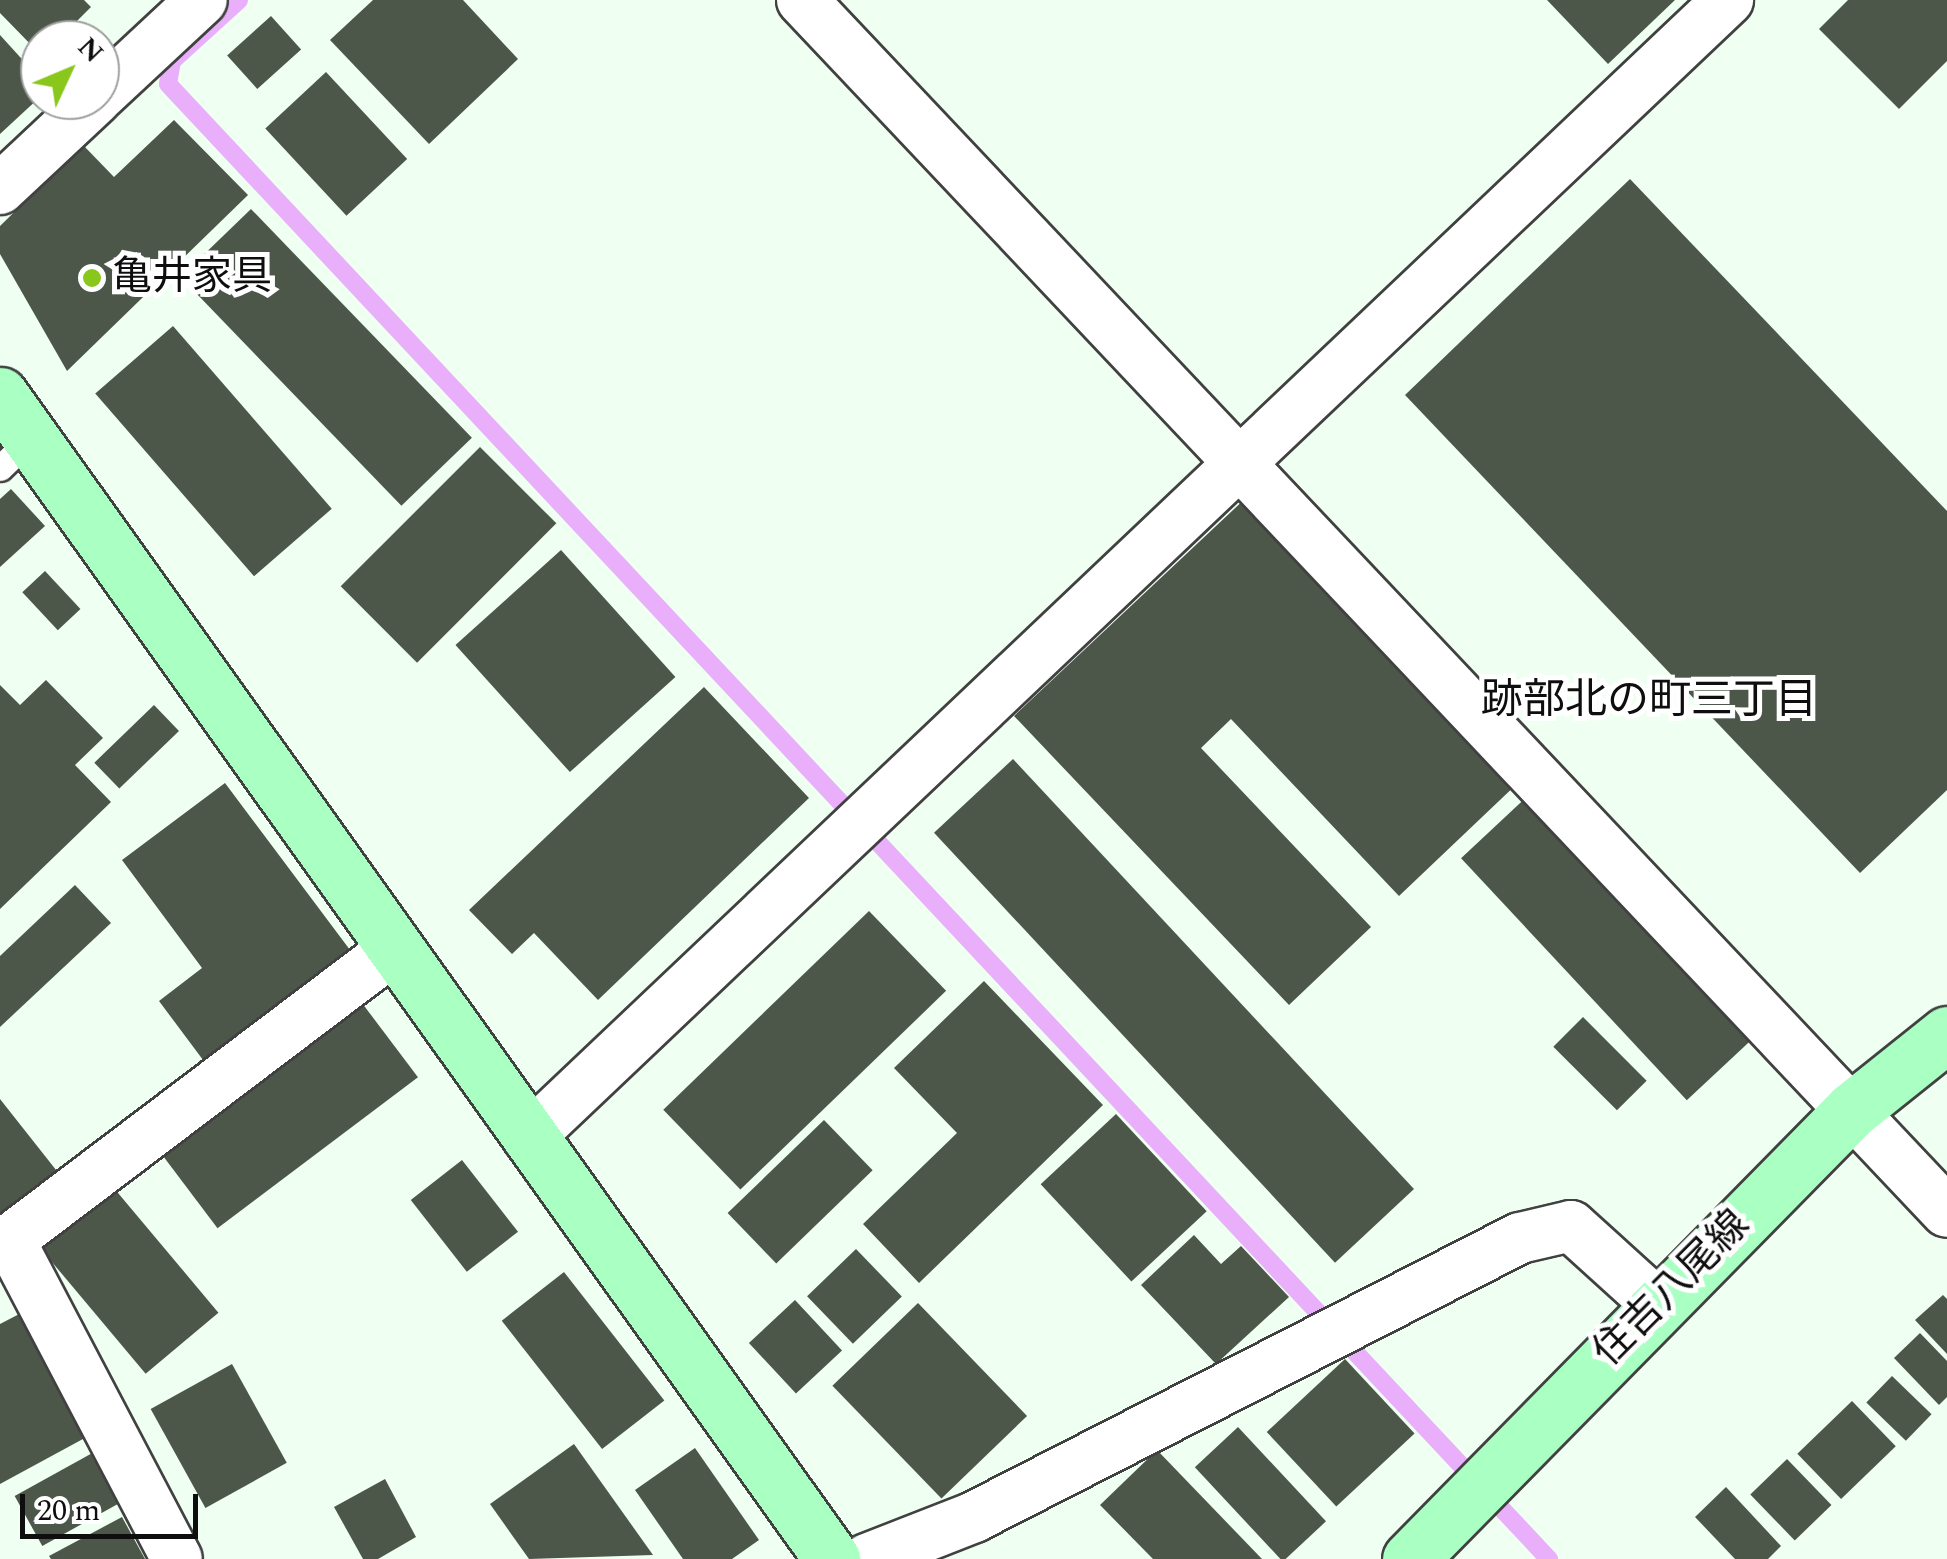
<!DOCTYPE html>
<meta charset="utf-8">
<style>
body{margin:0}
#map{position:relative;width:1947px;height:1559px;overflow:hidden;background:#effff2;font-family:Spectral,"Noto Sans JP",serif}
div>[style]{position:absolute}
.stream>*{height:18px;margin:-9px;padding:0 9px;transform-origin:9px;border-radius:9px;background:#eaaffa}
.building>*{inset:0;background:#4c5749;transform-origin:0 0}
.roads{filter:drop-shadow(2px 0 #414141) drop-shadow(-2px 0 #414141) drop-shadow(0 2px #414141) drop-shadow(0 -2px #414141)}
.lane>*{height:25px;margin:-12.5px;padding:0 12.5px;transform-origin:12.5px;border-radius:12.5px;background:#fff}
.street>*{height:50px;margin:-25px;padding:0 25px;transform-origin:25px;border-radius:25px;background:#fff}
.secondary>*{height:55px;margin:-27.5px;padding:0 27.5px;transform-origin:27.5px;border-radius:27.5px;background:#aaffc3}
.dots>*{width:28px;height:28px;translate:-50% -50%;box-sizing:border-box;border:5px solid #fff;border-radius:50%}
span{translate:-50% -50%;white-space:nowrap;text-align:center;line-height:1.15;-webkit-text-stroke:10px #fff;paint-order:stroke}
.poi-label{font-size:40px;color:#0e0e0e}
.left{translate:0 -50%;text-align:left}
.street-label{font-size:40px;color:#0e0e0e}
.neighbourhood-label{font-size:42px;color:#0e0e0e}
.north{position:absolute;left:20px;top:20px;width:100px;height:100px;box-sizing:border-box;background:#fff;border:2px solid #9f9f9f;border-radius:50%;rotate:46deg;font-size:28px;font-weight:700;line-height:40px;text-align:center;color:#0e0e0e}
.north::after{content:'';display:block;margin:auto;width:35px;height:45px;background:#89c71c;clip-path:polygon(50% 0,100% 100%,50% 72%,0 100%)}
.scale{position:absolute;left:20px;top:1494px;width:178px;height:45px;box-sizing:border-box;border:5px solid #0e0e0e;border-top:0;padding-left:12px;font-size:30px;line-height:35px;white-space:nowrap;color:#0e0e0e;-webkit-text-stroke:8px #fff;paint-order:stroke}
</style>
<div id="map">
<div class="stream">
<i style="left:239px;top:0;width:91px;rotate:137.7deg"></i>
<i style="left:172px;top:61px;width:23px;rotate:100deg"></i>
<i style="left:168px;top:84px;width:2021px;rotate:46.89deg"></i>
</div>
<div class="building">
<i style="clip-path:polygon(0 0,84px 0,91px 7px,58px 40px,40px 40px,40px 54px,0 13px)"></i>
<i style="clip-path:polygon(373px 0,463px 0,518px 59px,429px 144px,330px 40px)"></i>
<i style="clip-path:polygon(1547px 0,1675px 0,1608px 64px)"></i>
<i style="clip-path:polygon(1848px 0,1947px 0,1947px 61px,1899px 109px,1819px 29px)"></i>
<i style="left:271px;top:16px;width:45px;height:59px;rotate:48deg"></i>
<i style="clip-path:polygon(0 35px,40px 79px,40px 97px,0 134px)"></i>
<i style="left:326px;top:72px;width:119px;height:83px;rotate:47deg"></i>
<i style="clip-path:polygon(174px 120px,248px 195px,67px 371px,0 254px,0 226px,83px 145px,114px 177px)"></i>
<i style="clip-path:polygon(1630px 179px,1947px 511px,1947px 790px,1860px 873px,1405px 395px)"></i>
<i style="left:251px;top:209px;width:318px;height:98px;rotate:46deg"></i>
<i style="left:173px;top:326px;width:242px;height:103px;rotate:49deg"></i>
<i style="left:480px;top:447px;width:108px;height:197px;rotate:45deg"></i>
<i style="clip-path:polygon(11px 489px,45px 526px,0 567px,0 499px)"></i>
<i style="clip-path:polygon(1249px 495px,1520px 781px,1399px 896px,1231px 719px,1201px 748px,1371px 927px,1289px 1005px,1014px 716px)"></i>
<i style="left:561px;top:550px;width:171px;height:142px;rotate:48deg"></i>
<i style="left:45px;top:571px;width:52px;height:31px;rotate:47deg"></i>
<i style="clip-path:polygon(46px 680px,103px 738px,75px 765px,111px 802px,0 909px,0 685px,20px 705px)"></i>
<i style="clip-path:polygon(704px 687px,809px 798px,598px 1000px,534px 933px,512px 954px,469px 910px)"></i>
<i style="left:154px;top:705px;width:36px;height:83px;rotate:46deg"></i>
<i style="left:1013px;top:759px;width:588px;height:108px;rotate:47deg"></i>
<i style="clip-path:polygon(225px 783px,353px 954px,206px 1064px,159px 1001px,202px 968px,122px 860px)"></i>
<i style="left:1532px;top:792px;width:331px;height:97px;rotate:47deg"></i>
<i style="clip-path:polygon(75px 885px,111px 923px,0 1027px,0 956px)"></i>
<i style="left:869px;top:911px;width:111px;height:286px;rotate:46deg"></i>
<i style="clip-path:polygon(984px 981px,1103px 1105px,919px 1283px,863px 1224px,957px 1133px,894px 1068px)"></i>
<i style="left:362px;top:1003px;width:93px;height:251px;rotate:53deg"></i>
<i style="left:1583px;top:1017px;width:90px;height:42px;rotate:45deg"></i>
<i style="clip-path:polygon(0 1099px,60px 1175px,5px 1218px,0 1212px)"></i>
<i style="left:1116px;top:1114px;width:133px;height:103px;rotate:47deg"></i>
<i style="left:824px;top:1120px;width:70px;height:134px;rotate:46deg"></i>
<i style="left:462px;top:1160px;width:91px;height:65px;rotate:52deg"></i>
<i style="left:113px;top:1187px;width:164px;height:95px;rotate:50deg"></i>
<i style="clip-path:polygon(1194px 1235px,1221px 1264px,1241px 1246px,1289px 1297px,1216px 1364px,1141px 1285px)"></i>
<i style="left:856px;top:1249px;width:66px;height:68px;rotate:46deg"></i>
<i style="left:564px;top:1272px;width:163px;height:79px;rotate:52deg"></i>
<i style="clip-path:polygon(1943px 1295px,1947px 1299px,1947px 1354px,1915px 1320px)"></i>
<i style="left:795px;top:1300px;width:69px;height:63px;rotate:47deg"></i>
<i style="left:918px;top:1303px;width:157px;height:119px;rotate:46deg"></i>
<i style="clip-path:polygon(27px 1310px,94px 1433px,0 1484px,0 1324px)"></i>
<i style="clip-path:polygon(1920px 1333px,1947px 1361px,1947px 1397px,1939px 1405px,1894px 1358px)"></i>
<i style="left:1345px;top:1359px;width:102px;height:107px;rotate:47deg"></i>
<i style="left:232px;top:1364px;width:113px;height:93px;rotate:61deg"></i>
<i style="left:1892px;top:1376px;width:55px;height:37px;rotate:44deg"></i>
<i style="left:1852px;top:1401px;width:63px;height:76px;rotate:46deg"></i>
<i style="left:1238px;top:1427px;width:129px;height:59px;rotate:47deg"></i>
<i style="clip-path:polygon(574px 1444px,653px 1555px,529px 1559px,490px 1504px)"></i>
<i style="clip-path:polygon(695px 1448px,759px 1540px,732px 1559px,683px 1559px,635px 1490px)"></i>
<i style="clip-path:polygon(1157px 1450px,1262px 1559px,1153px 1559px,1100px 1505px)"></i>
<i style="left:96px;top:1451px;width:57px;height:93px;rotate:61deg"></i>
<i style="left:1787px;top:1459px;width:64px;height:51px;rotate:46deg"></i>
<i style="clip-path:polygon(385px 1479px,416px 1537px,378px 1559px,363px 1559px,334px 1507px)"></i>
<i style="clip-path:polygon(1726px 1487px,1781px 1546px,1768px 1559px,1735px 1559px,1695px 1517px)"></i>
<i style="clip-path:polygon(122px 1517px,145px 1559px,51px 1559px,49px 1556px)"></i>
</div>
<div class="roads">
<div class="lane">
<i style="left:0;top:468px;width:43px;rotate:-44.1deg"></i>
</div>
<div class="street">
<i style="left:802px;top:0;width:1667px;rotate:46.63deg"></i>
<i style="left:100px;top:95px;width:139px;rotate:-43deg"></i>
<i style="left:0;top:189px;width:130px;rotate:-43.1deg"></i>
<i style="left:528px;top:1138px;width:1654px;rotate:-43.48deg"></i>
<i style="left:9px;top:1239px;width:361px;rotate:62.3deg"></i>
<i style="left:0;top:1247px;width:494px;rotate:-37.1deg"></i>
<i style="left:867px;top:1559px;width:115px;rotate:-21.4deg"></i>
<i style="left:974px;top:1517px;width:613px;rotate:-27.07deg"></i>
<i style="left:1520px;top:1238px;width:52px;rotate:-13.2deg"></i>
<i style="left:1571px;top:1226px;width:115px;rotate:42.2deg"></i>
</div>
<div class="secondary">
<i style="left:0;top:395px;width:1431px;rotate:54.44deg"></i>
<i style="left:1410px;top:1559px;width:631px;rotate:-45.45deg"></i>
<i style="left:1853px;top:1109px;width:120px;rotate:-38.6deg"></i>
</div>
</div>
<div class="dots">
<i style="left:92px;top:278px;background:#89c71c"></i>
</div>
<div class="poi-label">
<span class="left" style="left:112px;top:278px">亀井家具</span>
</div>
<div class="street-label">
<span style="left:1672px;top:1289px;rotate:-45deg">住吉八尾線</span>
</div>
<div class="neighbourhood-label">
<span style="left:1649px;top:701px">跡部北の町三丁目</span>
</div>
<div class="north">N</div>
<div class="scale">20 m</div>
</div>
